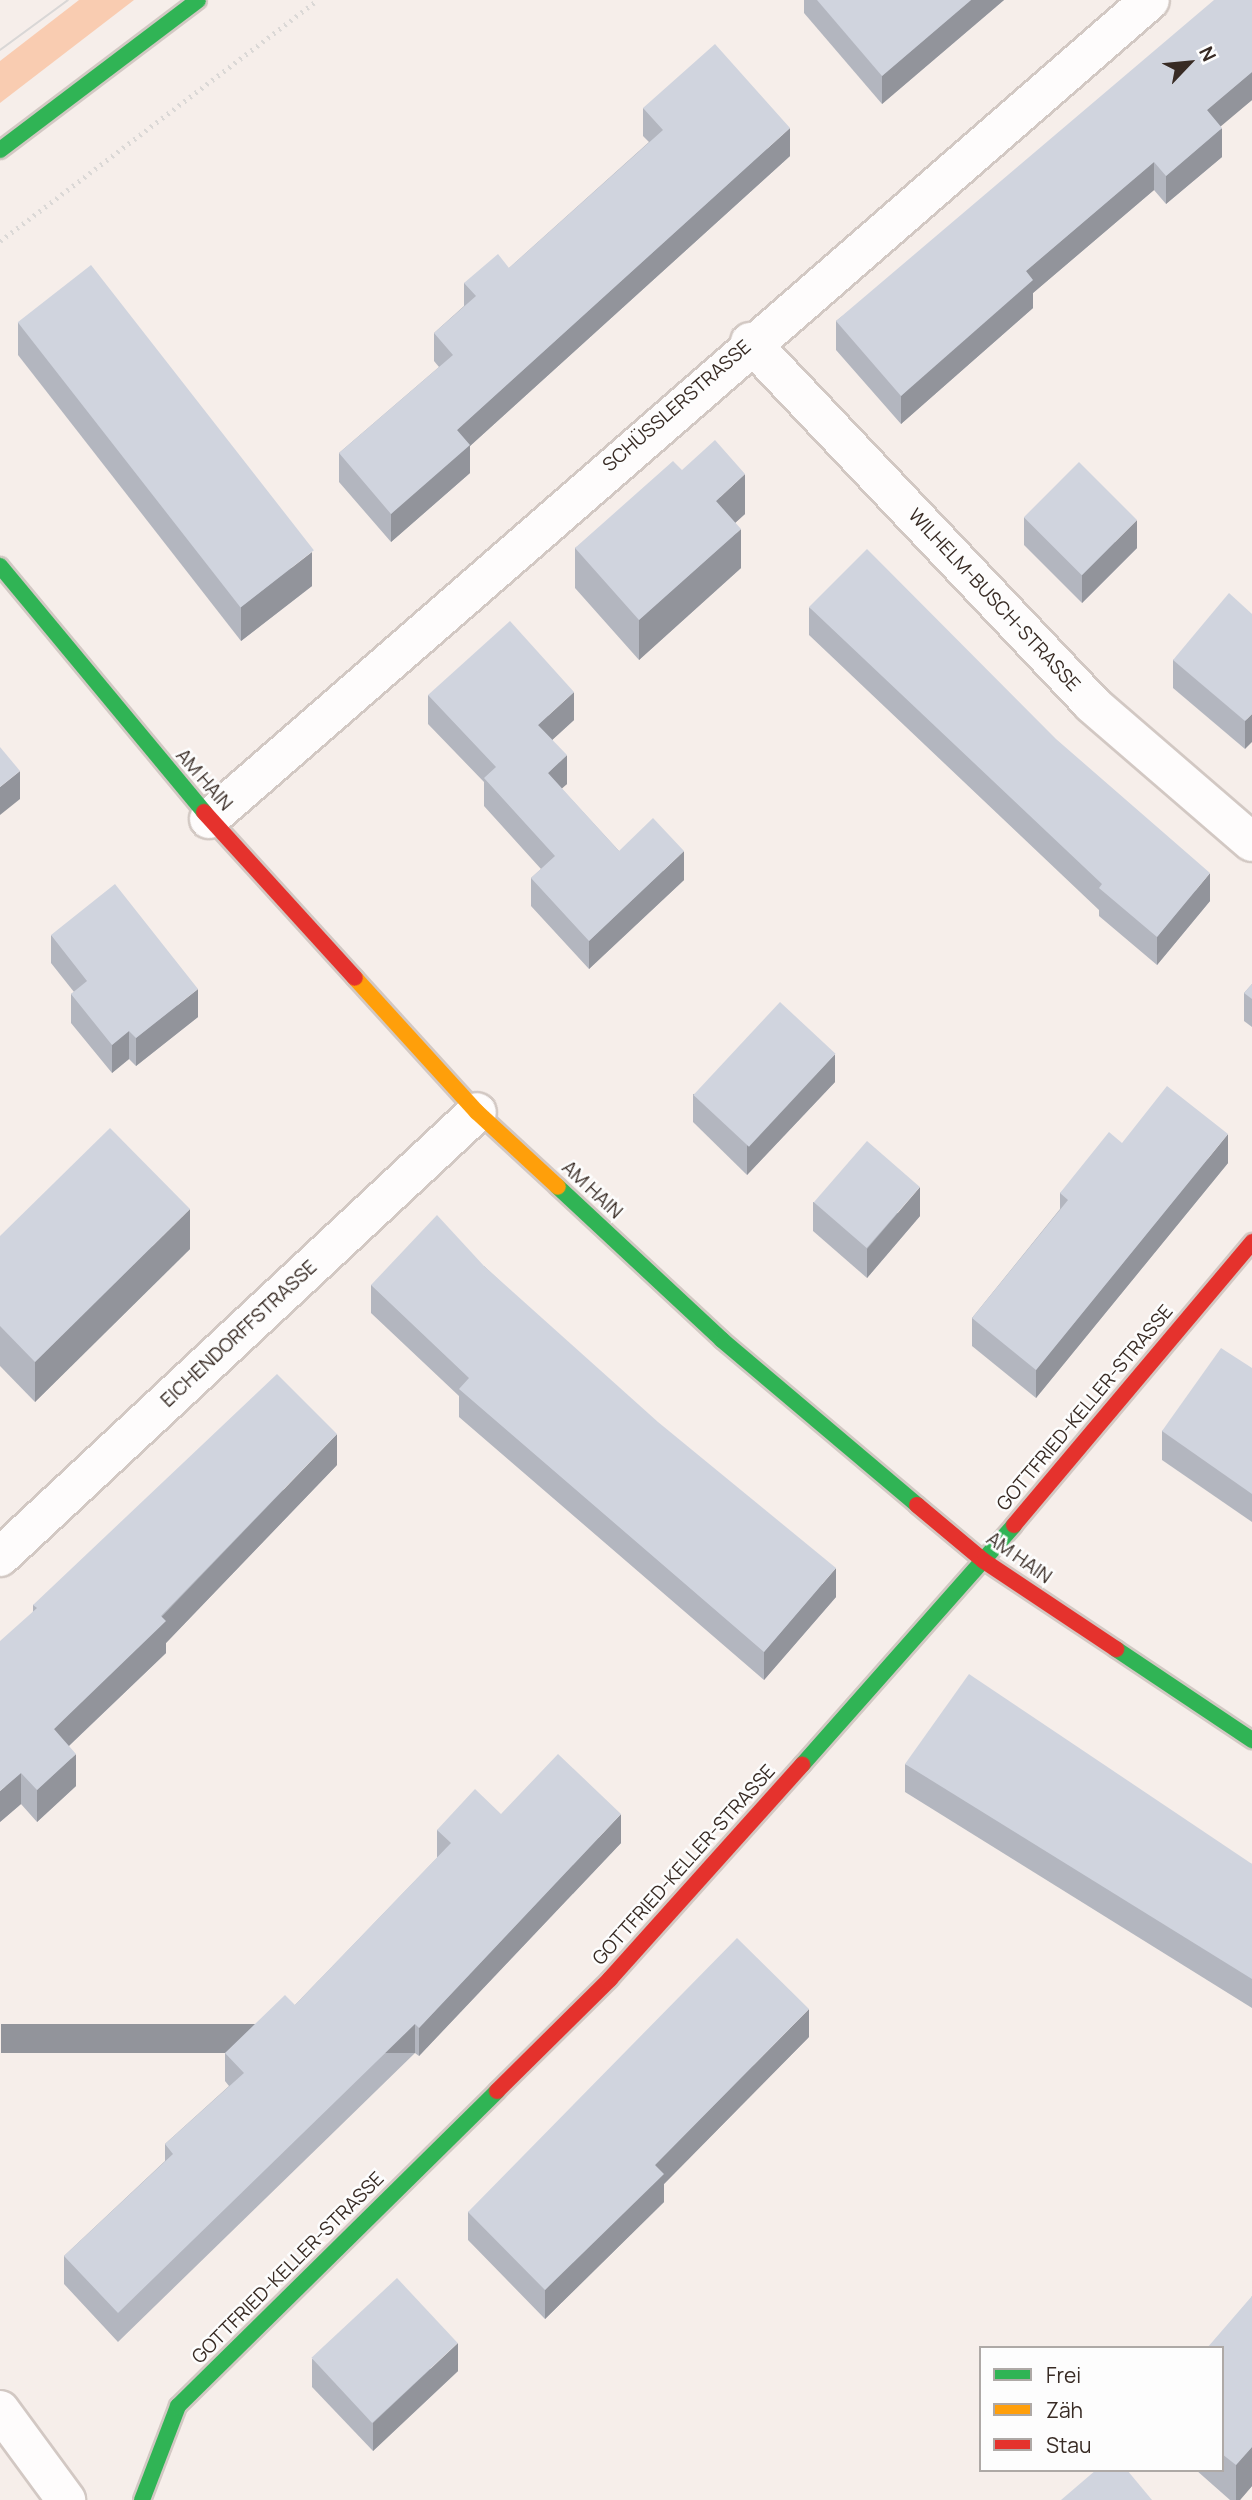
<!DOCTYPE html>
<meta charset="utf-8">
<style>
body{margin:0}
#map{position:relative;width:1252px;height:2500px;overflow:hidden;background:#f6eeea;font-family:Manrope,sans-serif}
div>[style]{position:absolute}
.green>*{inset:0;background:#f9ccb1}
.path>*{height:4.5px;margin-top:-2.25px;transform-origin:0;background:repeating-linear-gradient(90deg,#dbd8d6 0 2px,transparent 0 7px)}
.roads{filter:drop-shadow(2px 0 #d2c8c3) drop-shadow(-2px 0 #d2c8c3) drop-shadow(0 2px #d2c8c3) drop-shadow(0 -2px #d2c8c3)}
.street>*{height:38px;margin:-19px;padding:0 19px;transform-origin:19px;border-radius:19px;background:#fefcfc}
.fast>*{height:16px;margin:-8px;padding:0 8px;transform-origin:8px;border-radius:8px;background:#30b455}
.slow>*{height:16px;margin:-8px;padding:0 8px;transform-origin:8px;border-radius:8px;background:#ff9f0a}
.jam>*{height:16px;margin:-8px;padding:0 8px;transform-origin:8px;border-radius:8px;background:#e5322d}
.tram>*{height:2px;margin:-1px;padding:0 1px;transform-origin:1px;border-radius:1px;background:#d9d7d6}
.wall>*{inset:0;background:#b3b6bf}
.shaded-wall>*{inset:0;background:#92949b;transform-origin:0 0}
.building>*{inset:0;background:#d0d4de;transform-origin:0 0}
span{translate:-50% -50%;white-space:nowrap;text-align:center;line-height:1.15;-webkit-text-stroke:5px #fdfdfd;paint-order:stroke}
.street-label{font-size:19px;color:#382b24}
.legend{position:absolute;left:979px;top:2346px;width:245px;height:126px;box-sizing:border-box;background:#fdfdfd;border:2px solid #aea9a6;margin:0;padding:9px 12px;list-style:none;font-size:21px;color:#382b24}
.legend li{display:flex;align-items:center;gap:14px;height:35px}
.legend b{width:35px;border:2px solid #aea9a6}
.north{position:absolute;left:1154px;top:28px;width:70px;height:70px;-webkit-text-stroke:5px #fdfdfd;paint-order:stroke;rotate:64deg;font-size:19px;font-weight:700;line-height:28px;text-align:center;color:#382b24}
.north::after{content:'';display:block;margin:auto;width:24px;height:32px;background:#382b24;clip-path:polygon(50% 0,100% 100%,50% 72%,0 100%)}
</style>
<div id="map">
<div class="green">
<i style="clip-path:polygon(79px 0,134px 0,0 103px,0 61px)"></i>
</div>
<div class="path">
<i style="left:0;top:241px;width:398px;rotate:-37.2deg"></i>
</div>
<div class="roads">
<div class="street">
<i style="left:750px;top:342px;width:498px;rotate:46.6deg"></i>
<i style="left:1092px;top:704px;width:211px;rotate:40.8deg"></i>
<i style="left:209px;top:819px;width:1247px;rotate:-41.03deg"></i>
<i style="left:0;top:1557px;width:652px;rotate:-43.01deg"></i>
<i style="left:0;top:2410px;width:112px;rotate:53.7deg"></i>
</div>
<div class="fast">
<i style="left:0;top:150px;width:248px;rotate:-37.1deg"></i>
<i style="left:0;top:566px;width:320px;rotate:50.3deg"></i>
<i style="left:558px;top:1187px;width:224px;rotate:43deg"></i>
<i style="left:722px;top:1340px;width:255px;rotate:40.2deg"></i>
<i style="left:1116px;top:1649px;width:164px;rotate:33.8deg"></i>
<i style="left:802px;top:1765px;width:320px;rotate:-48.5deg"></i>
<i style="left:142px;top:2500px;width:101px;rotate:-69deg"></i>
<i style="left:178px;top:2406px;width:448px;rotate:-44.6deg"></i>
</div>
<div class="slow">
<i style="left:355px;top:978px;width:181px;rotate:47.7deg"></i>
<i style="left:477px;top:1112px;width:110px;rotate:42.8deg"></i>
</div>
<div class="jam">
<i style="left:204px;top:812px;width:224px;rotate:47.7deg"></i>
<i style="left:917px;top:1505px;width:87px;rotate:39.9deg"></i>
<i style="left:984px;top:1561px;width:159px;rotate:33.7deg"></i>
<i style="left:1014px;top:1525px;width:370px;rotate:-49.9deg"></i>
<i style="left:497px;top:2091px;width:159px;rotate:-44.7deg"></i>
<i style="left:610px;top:1979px;width:288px;rotate:-48.1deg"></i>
</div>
</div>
<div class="tram">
<i style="left:0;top:50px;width:84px;rotate:-36.3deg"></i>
</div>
<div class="wall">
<i style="clip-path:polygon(804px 0,1004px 0,882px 104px,804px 13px)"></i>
<i style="clip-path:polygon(1252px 0,1252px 100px,1220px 126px,1222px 157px,1166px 204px,1154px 190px,1033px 293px,1033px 308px,901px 424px,836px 350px,836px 321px)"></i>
<i style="clip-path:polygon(643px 108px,790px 156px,470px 446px,470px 473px,391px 542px,339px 482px,339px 453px,439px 367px,434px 361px,434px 333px,464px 306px,464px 283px,509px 268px,649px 142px,643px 136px)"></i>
<i style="clip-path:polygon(18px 322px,312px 586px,241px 641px,18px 355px)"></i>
<i style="clip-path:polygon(682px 470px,745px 514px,735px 523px,741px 568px,639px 660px,575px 588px,575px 548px)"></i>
<i style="clip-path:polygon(1024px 517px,1137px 548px,1082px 603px,1024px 545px)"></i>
<i style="clip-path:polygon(809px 607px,1210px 901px,1157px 965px,1099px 916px,1099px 910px,809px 635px)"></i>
<i style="clip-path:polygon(1252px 614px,1245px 749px,1173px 688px,1173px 660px)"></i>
<i style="clip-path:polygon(428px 695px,574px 720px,552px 740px,567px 784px,561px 788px,619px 851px,684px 880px,589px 969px,531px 906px,531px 878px,541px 869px,484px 806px,484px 782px,428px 724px)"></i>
<i style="clip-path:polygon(51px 935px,198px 1017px,136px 1066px,129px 1059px,112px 1073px,71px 1023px,71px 994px,74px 992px,51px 963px)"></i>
<i style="clip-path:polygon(1252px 984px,1252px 1027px,1244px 1021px,1244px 993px)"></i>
<i style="clip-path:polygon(835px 1082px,747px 1175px,693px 1122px,693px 1094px)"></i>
<i style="clip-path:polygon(1122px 1143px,1228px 1163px,1036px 1398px,972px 1346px,972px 1318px,1060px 1209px,1060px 1193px)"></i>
<i style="clip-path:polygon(813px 1202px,920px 1216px,867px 1278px,813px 1231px)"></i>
<i style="clip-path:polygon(0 1236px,190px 1249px,35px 1402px,0 1366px)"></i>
<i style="clip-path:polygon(484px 1266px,836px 1597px,764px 1680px,459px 1417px,459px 1396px,371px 1313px,371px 1285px)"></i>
<i style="clip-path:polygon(1252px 1368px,1252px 1522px,1162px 1460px,1162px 1431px)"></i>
<i style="clip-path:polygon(337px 1465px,166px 1643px,166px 1653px,69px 1746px,76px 1786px,37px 1822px,21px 1804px,0 1822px,33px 1611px,33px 1605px)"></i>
<i style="clip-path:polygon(905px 1764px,1252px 1864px,1252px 2008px,905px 1792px)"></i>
<i style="clip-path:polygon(501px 1814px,621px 1843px,419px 2056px,415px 2053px,118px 2342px,64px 2284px,64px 2256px,165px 2161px,165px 2144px,229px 2086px,225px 2081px,225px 2053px,295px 2005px,437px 1858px,437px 1830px)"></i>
<i style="clip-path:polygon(809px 2037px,664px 2184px,664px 2202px,545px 2319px,468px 2240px,468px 2212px)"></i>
<i style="clip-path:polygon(1252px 2296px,1252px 2486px,1240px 2500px,1230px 2500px,1196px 2470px,1222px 2470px,1222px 2348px)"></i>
<i style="clip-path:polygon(312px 2359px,458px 2371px,373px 2451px,312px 2387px)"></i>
</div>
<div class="shaded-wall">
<i style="clip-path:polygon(971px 0,1004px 0,882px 104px,882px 76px)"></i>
<i style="clip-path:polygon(1252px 72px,1252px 100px,1207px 138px,1207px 110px)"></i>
<i style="clip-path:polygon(790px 128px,790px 156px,470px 446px,470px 473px,391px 542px,391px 514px,457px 430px)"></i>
<i style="clip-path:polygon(1222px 128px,1222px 157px,1166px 204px,1166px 176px)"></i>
<i style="clip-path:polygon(1154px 162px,1154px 190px,1033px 293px,1033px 308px,901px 424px,901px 396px,1026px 271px)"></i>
<i style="clip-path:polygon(745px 474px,745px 514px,716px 540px,716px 501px)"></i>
<i style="clip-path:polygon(1137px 520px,1137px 548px,1082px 603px,1082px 575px)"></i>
<i style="clip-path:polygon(741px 529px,741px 568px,639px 660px,639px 620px)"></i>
<i style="clip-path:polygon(312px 552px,312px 586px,241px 641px,241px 607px)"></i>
<i style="clip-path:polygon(574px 692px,574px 720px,538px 753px,538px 725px)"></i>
<i style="clip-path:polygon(1252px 714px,1252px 742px,1245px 749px,1245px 721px)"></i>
<i style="clip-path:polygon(567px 755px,567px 784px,548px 801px,548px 773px)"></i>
<i style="clip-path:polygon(20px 771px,20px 799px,0 815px,0 787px)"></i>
<i style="clip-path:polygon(684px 851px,684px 880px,589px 969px,589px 941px)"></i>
<i style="clip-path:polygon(1210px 873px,1210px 901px,1157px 965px,1157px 937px)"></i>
<i style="clip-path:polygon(198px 989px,198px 1017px,136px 1066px,136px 1038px)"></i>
<i style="clip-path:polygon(129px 1031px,129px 1059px,112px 1073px,112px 1045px)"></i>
<i style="clip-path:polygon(835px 1054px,835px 1082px,747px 1175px,747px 1146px)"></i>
<i style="clip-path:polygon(1228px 1134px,1228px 1163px,1036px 1398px,1036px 1370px)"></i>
<i style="clip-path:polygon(920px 1187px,920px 1216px,867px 1278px,867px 1249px)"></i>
<i style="clip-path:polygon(190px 1209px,190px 1249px,35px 1402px,35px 1362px)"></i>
<i style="clip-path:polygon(337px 1434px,337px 1465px,166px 1643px,166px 1653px,54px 1760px,54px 1729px)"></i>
<i style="clip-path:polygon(836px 1568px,836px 1597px,764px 1680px,764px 1652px)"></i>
<i style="clip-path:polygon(76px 1754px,76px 1786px,37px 1822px,37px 1790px)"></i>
<i style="clip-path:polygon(21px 1773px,21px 1804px,0 1822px,0 1791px)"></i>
<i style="clip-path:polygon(621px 1814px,621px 1843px,419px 2056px,419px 2028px)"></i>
<i style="clip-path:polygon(809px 2009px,809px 2037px,664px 2184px,664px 2202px,545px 2319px,545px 2290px,655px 2165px)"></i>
<i style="left:415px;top:2024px;width:29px;height:414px;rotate:90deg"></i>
<i style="clip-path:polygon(458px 2343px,458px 2371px,373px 2451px,373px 2423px)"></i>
<i style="clip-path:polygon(1252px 2447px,1252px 2486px,1240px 2500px,1236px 2500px,1236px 2465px)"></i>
</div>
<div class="building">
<i style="clip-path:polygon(817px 0,971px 0,882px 76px)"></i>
<i style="clip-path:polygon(1214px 0,1252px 0,1252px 72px,1207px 110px,1222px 128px,1166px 176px,1154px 162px,1026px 271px,1033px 280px,901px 396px,836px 321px)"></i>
<i style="clip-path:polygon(715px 44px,790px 128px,457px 430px,470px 445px,391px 514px,339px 453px,453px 355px,434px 333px,476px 296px,464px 283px,498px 254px,509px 268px,663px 130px,643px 108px)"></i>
<i style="left:91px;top:265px;width:362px;height:93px;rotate:52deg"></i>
<i style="clip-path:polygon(715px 440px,745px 474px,716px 501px,741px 529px,639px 620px,575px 548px,673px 461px,682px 470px)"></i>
<i style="left:1079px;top:462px;width:82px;height:78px;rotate:45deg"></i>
<i style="clip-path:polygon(867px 549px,1056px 739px,1210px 873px,1157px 937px,1099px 888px,1102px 884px,809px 607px)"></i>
<i style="clip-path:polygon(1229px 593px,1252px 614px,1252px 714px,1245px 721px,1173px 660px)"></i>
<i style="clip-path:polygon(510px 621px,574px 692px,538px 725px,567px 755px,548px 773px,619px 851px,653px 818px,684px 851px,589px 941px,531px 878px,555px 856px,484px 778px,496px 767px,428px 695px)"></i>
<i style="clip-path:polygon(0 747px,20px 771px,0 787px)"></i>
<i style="clip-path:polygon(115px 884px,198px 989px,136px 1038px,129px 1031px,112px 1045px,71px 994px,87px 981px,51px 935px)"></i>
<i style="clip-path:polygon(1252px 984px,1252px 999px,1244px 993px)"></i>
<i style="left:780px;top:1002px;width:76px;height:127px;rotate:43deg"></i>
<i style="clip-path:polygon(1167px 1086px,1228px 1134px,1036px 1370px,972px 1318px,1068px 1200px,1060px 1193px,1109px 1132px,1122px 1143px)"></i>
<i style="clip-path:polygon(110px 1128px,190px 1209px,35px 1362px,0 1326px,0 1236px)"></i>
<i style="left:867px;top:1141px;width:70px;height:81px;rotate:41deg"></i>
<i style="clip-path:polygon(437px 1215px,484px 1266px,658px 1422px,836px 1568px,764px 1652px,459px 1389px,469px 1378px,371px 1285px)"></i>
<i style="clip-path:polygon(1221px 1348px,1252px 1368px,1252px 1494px,1162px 1431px)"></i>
<i style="clip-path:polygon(277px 1374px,337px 1434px,161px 1616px,166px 1621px,54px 1729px,76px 1754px,37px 1790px,21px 1773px,0 1791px,0 1641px,37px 1608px,33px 1605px)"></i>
<i style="clip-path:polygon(969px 1674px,1252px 1864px,1252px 1979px,905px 1764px)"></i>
<i style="clip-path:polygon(558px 1754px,621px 1814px,419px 2028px,415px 2024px,118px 2313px,64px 2256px,173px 2154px,165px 2144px,244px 2073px,225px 2053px,285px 1995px,295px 2005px,451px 1843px,437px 1830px,475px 1789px,501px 1814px)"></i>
<i style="clip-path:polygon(737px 1938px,809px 2009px,655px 2165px,664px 2174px,545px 2290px,468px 2212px)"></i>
<i style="left:397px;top:2278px;width:89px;height:117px;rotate:47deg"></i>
<i style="clip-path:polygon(1252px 2296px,1252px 2447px,1236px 2465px,1222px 2454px,1222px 2348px,1207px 2348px)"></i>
<i style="clip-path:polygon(1096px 2470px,1127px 2470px,1152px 2500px,1061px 2500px)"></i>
</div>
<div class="street-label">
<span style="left:677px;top:406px;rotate:-41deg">SCHÜSSLERSTRASSE</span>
<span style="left:994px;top:600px;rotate:47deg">WILHELM-BUSCH-STRASSE</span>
<span style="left:204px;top:780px;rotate:49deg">AM HAIN</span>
<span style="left:592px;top:1190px;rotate:43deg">AM HAIN</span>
<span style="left:239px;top:1334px;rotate:-43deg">EICHENDORFFSTRASSE</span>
<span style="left:1085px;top:1408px;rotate:-50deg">GOTTFRIED-KELLER-STRASSE</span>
<span style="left:1019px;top:1558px;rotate:35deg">AM HAIN</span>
<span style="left:684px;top:1865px;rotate:-48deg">GOTTFRIED-KELLER-STRASSE</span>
<span style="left:288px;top:2268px;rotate:-45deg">GOTTFRIED-KELLER-STRASSE</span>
</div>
<ul class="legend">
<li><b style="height:9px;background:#30b455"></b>Frei</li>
<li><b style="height:9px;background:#ff9f0a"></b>Zäh</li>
<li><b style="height:9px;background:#e5322d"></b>Stau</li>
</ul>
<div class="north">N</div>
</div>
